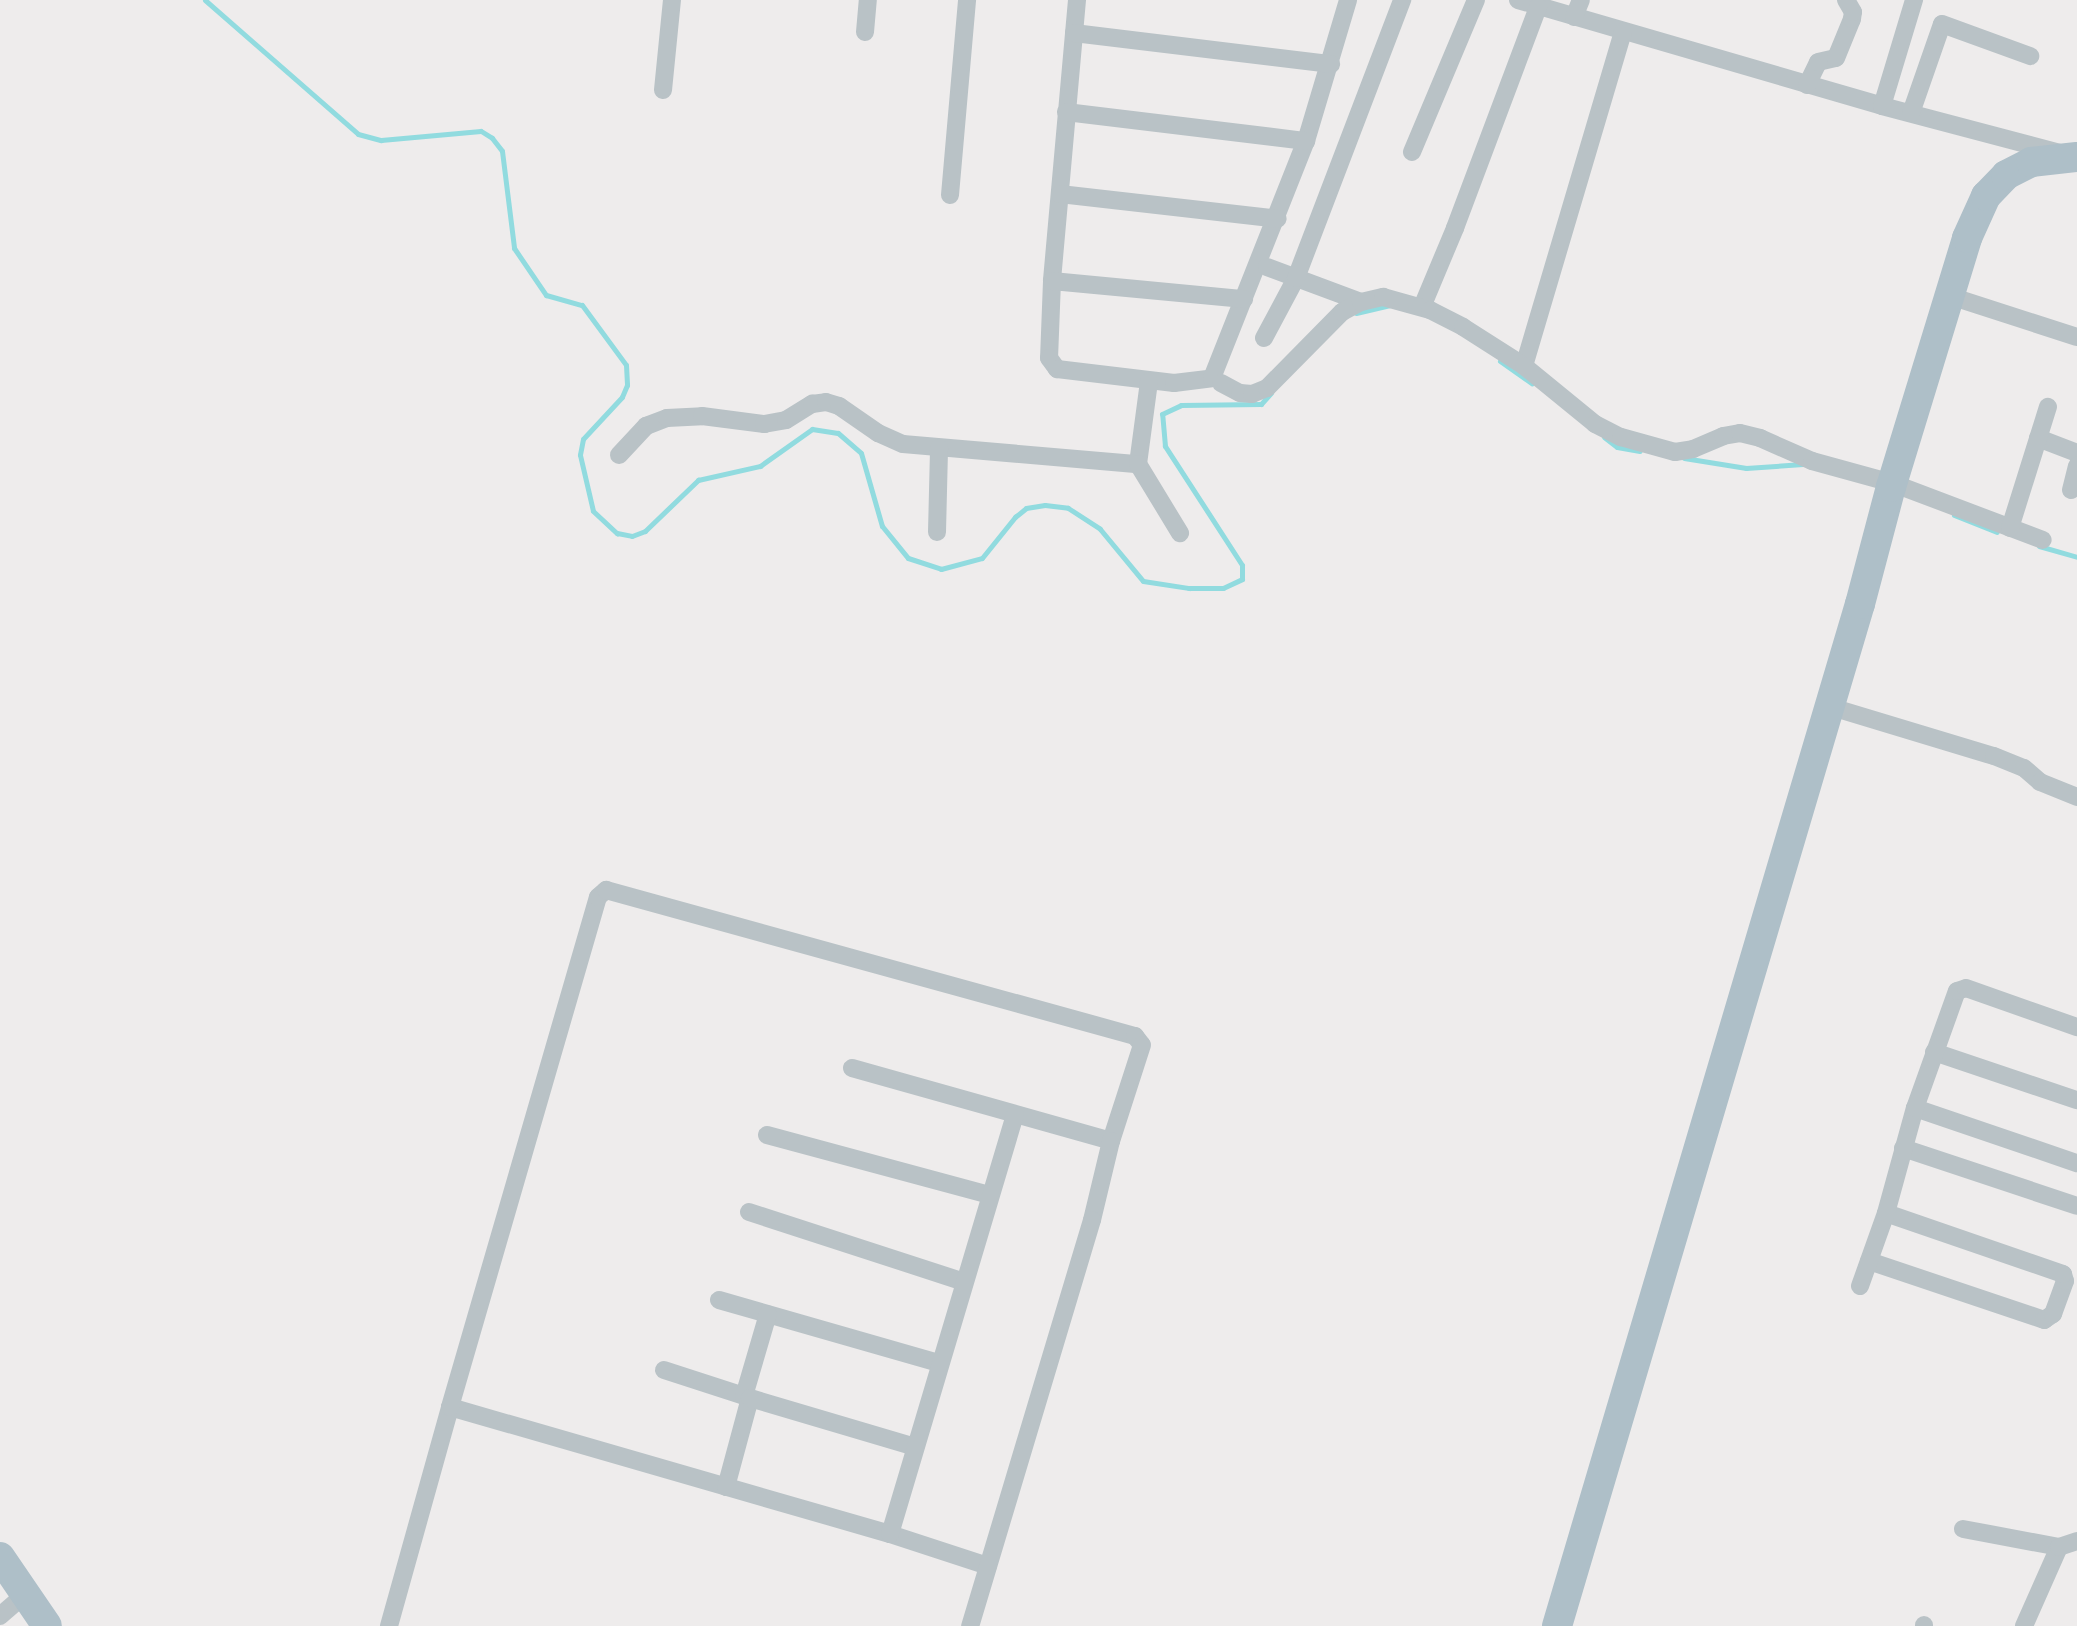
<!DOCTYPE html>
<style>
body{margin:0}
#map{position:relative;width:2077px;height:1626px;overflow:hidden;background:#eeecec;font-family:Overpass,sans-serif}
div>[style]{position:absolute}
.stream>*{height:5px;margin:-2.5px;padding:0 2.5px;transform-origin:2.5px;border-radius:2.5px;background:#91dbdf}
.street>*{height:18px;margin:-9px;padding:0 9px;transform-origin:9px;border-radius:9px;background:#b9c2c6}
.primary>*{height:30px;margin:-15px;padding:0 15px;transform-origin:15px;border-radius:15px;background:#aebfc8}
span{translate:-50% -50%;white-space:nowrap;text-align:center;line-height:1.15;-webkit-text-stroke:6px #fff;paint-order:stroke}
</style>
<div id="map">
<div class="stream">
<i style="left:205px;top:0;width:203px;rotate:41.2deg"></i>
<i style="left:358px;top:134px;width:24px;rotate:15deg"></i>
<i style="left:381px;top:140px;width:100px;rotate:-5.1deg"></i>
<i style="left:481px;top:131px;width:13px;rotate:32deg"></i>
<i style="left:492px;top:138px;width:16px;rotate:52deg"></i>
<i style="left:502px;top:151px;width:98px;rotate:82.9deg"></i>
<i style="left:514px;top:248px;width:57px;rotate:55.8deg"></i>
<i style="left:546px;top:295px;width:37px;rotate:16deg"></i>
<i style="left:582px;top:305px;width:74px;rotate:53.7deg"></i>
<i style="left:626px;top:365px;width:20px;rotate:87deg"></i>
<i style="left:627px;top:385px;width:13px;rotate:113deg"></i>
<i style="left:622px;top:397px;width:57px;rotate:132.9deg"></i>
<i style="left:583px;top:439px;width:16px;rotate:101deg"></i>
<i style="left:580px;top:455px;width:57px;rotate:76.9deg"></i>
<i style="left:593px;top:511px;width:33px;rotate:43deg"></i>
<i style="left:617px;top:533px;width:15px;rotate:11deg"></i>
<i style="left:632px;top:536px;width:14px;rotate:-21deg"></i>
<i style="left:645px;top:531px;width:74px;rotate:-43.9deg"></i>
<i style="left:698px;top:480px;width:64px;rotate:-12.7deg"></i>
<i style="left:760px;top:466px;width:64px;rotate:-35.4deg"></i>
<i style="left:812px;top:429px;width:26px;rotate:9deg"></i>
<i style="left:838px;top:433px;width:30px;rotate:41deg"></i>
<i style="left:861px;top:453px;width:76px;rotate:74deg"></i>
<i style="left:882px;top:526px;width:41px;rotate:50.9deg"></i>
<i style="left:908px;top:558px;width:35px;rotate:18deg"></i>
<i style="left:941px;top:569px;width:42px;rotate:-15deg"></i>
<i style="left:982px;top:558px;width:53px;rotate:-51.2deg"></i>
<i style="left:1015px;top:517px;width:14px;rotate:-39deg"></i>
<i style="left:1026px;top:508px;width:19px;rotate:-9deg"></i>
<i style="left:1045px;top:505px;width:23px;rotate:7deg"></i>
<i style="left:1068px;top:508px;width:38px;rotate:33deg"></i>
<i style="left:1100px;top:529px;width:67px;rotate:50.4deg"></i>
<i style="left:1143px;top:581px;width:47px;rotate:8.7deg"></i>
<i style="left:1189px;top:588px;width:34px"></i>
<i style="left:1223px;top:588px;width:21px;rotate:-25deg"></i>
<i style="left:1242px;top:579px;width:14px;rotate:-90deg"></i>
<i style="left:1242px;top:565px;width:142px;rotate:-122.9deg"></i>
<i style="left:1165px;top:446px;width:32px;rotate:-95deg"></i>
<i style="left:1162px;top:414px;width:21px;rotate:-25deg"></i>
<i style="left:1181px;top:405px;width:80px;rotate:-0.7deg"></i>
<i style="left:1261px;top:404px;width:15px;rotate:-48deg"></i>
<i style="left:1356px;top:313px;width:35px;rotate:-13deg"></i>
<i style="left:1500px;top:361px;width:39px;rotate:35deg"></i>
<i style="left:1604px;top:437px;width:16px;rotate:38deg"></i>
<i style="left:1617px;top:447px;width:23px;rotate:10deg"></i>
<i style="left:1684px;top:458px;width:63px;rotate:9.2deg"></i>
<i style="left:1746px;top:468px;width:57px;rotate:-4deg"></i>
<i style="left:1954px;top:515px;width:46px;rotate:21.6deg"></i>
<i style="left:2039px;top:546px;width:40px;rotate:16deg"></i>
</div>
<div class="street">
<i style="left:1077px;top:0;width:282px;rotate:95.1deg"></i>
<i style="left:1052px;top:281px;width:77px;rotate:92.2deg"></i>
<i style="left:1049px;top:358px;width:14px;rotate:54deg"></i>
<i style="left:1057px;top:369px;width:118px;rotate:6.8deg"></i>
<i style="left:1174px;top:383px;width:38px;rotate:-7deg"></i>
<i style="left:1212px;top:378px;width:255px;rotate:-68.4deg"></i>
<i style="left:1306px;top:141px;width:147px;rotate:-73.4deg"></i>
<i style="left:1518px;top:0;width:379px;rotate:16.2deg"></i>
<i style="left:1882px;top:106px;width:184px;rotate:14.8deg"></i>
<i style="left:1574px;top:17px;width:18px;rotate:-68deg"></i>
<i style="left:865px;top:32px;width:32px;rotate:-85deg"></i>
<i style="left:1074px;top:33px;width:259px;rotate:6.9deg"></i>
<i style="left:1807px;top:85px;width:25px;rotate:-64deg"></i>
<i style="left:1818px;top:62px;width:18px;rotate:-13deg"></i>
<i style="left:1836px;top:58px;width:42px;rotate:-67.7deg"></i>
<i style="left:1852px;top:19px;width:7px;rotate:-82deg"></i>
<i style="left:1853px;top:12px;width:14px;rotate:-120deg"></i>
<i style="left:663px;top:90px;width:90px;rotate:-84.3deg"></i>
<i style="left:1882px;top:106px;width:111px;rotate:-73.2deg"></i>
<i style="left:1066px;top:112px;width:242px;rotate:6.9deg"></i>
<i style="left:1911px;top:113px;width:94px;rotate:-70.8deg"></i>
<i style="left:1942px;top:24px;width:94px;rotate:20deg"></i>
<i style="left:1412px;top:152px;width:165px;rotate:-67.2deg"></i>
<i style="left:1060px;top:194px;width:219px;rotate:6.5deg"></i>
<i style="left:950px;top:195px;width:196px;rotate:-85deg"></i>
<i style="left:1267px;top:267px;width:100px;rotate:20.4deg"></i>
<i style="left:1052px;top:281px;width:193px;rotate:5.4deg"></i>
<i style="left:1950px;top:296px;width:133px;rotate:17.9deg"></i>
<i style="left:1422px;top:307px;width:86px;rotate:-67.3deg"></i>
<i style="left:1455px;top:228px;width:236px;rotate:-69.4deg"></i>
<i style="left:1264px;top:338px;width:68px;rotate:-61.9deg"></i>
<i style="left:1296px;top:278px;width:298px;rotate:-69.1deg"></i>
<i style="left:1524px;top:366px;width:349px;rotate:-73.5deg"></i>
<i style="left:1221px;top:383px;width:21px;rotate:28deg"></i>
<i style="left:1240px;top:393px;width:12px;rotate:5deg"></i>
<i style="left:1252px;top:394px;width:16px;rotate:-22deg"></i>
<i style="left:1267px;top:388px;width:107px;rotate:-45.4deg"></i>
<i style="left:1342px;top:312px;width:21px;rotate:-28deg"></i>
<i style="left:1361px;top:302px;width:23px;rotate:-13deg"></i>
<i style="left:1383px;top:297px;width:49px;rotate:15.5deg"></i>
<i style="left:1430px;top:310px;width:37px;rotate:27deg"></i>
<i style="left:1463px;top:327px;width:72px;rotate:32.6deg"></i>
<i style="left:1524px;top:366px;width:92px;rotate:39.2deg"></i>
<i style="left:1595px;top:424px;width:29px;rotate:27deg"></i>
<i style="left:1621px;top:437px;width:56px;rotate:15.5deg"></i>
<i style="left:1675px;top:452px;width:18px;rotate:-9deg"></i>
<i style="left:1693px;top:449px;width:33px;rotate:-23deg"></i>
<i style="left:1723px;top:436px;width:17px;rotate:-10deg"></i>
<i style="left:1740px;top:433px;width:21px;rotate:14deg"></i>
<i style="left:1760px;top:438px;width:57px;rotate:23.9deg"></i>
<i style="left:1812px;top:461px;width:83px;rotate:15.4deg"></i>
<i style="left:1892px;top:483px;width:161px;rotate:20.7deg"></i>
<i style="left:2038px;top:438px;width:42px;rotate:21deg"></i>
<i style="left:619px;top:455px;width:40px;rotate:-47deg"></i>
<i style="left:646px;top:426px;width:22px;rotate:-21deg"></i>
<i style="left:667px;top:418px;width:35px;rotate:-3deg"></i>
<i style="left:702px;top:416px;width:63px;rotate:7.4deg"></i>
<i style="left:764px;top:424px;width:22px;rotate:-10deg"></i>
<i style="left:786px;top:420px;width:31px;rotate:-32deg"></i>
<i style="left:812px;top:404px;width:14px;rotate:-8deg"></i>
<i style="left:826px;top:402px;width:14px;rotate:17deg"></i>
<i style="left:839px;top:406px;width:47px;rotate:34.7deg"></i>
<i style="left:878px;top:433px;width:27px;rotate:24deg"></i>
<i style="left:903px;top:444px;width:236px;rotate:4.9deg"></i>
<i style="left:1138px;top:464px;width:83px;rotate:-82.4deg"></i>
<i style="left:1138px;top:464px;width:81px;rotate:58.7deg"></i>
<i style="left:2071px;top:490px;width:25px;rotate:-76deg"></i>
<i style="left:2010px;top:528px;width:127px;rotate:-72.6deg"></i>
<i style="left:937px;top:532px;width:84px;rotate:-88.6deg"></i>
<i style="left:1828px;top:706px;width:173px;rotate:16.8deg"></i>
<i style="left:1994px;top:756px;width:32px;rotate:22deg"></i>
<i style="left:2024px;top:768px;width:21px;rotate:41deg"></i>
<i style="left:2040px;top:782px;width:40px;rotate:22deg"></i>
<i style="left:1934px;top:1052px;width:151px;rotate:18.6deg"></i>
<i style="left:852px;top:1068px;width:269px;rotate:15.7deg"></i>
<i style="left:1915px;top:1108px;width:171px;rotate:18.8deg"></i>
<i style="left:767px;top:1135px;width:231px;rotate:15.1deg"></i>
<i style="left:1903px;top:1148px;width:183px;rotate:18.4deg"></i>
<i style="left:749px;top:1212px;width:226px;rotate:18deg"></i>
<i style="left:1869px;top:1261px;width:185px;rotate:18.6deg"></i>
<i style="left:2044px;top:1320px;width:11px;rotate:-34deg"></i>
<i style="left:2053px;top:1314px;width:35px;rotate:-70deg"></i>
<i style="left:2065px;top:1281px;width:7px;rotate:-106deg"></i>
<i style="left:2063px;top:1274px;width:187px;rotate:-161deg"></i>
<i style="left:1860px;top:1286px;width:77px;rotate:-70.4deg"></i>
<i style="left:1886px;top:1213px;width:109px;rotate:-74.6deg"></i>
<i style="left:1915px;top:1108px;width:124px;rotate:-70.3deg"></i>
<i style="left:1957px;top:991px;width:9px;rotate:-18deg"></i>
<i style="left:1966px;top:988px;width:118px;rotate:19.4deg"></i>
<i style="left:719px;top:1300px;width:229px;rotate:16deg"></i>
<i style="left:664px;top:1370px;width:90px;rotate:18deg"></i>
<i style="left:744px;top:1396px;width:85px;rotate:-73.7deg"></i>
<i style="left:450px;top:1407px;width:458px;rotate:16.1deg"></i>
<i style="left:890px;top:1534px;width:103px;rotate:18.1deg"></i>
<i style="left:726px;top:1487px;width:92px;rotate:-74.9deg"></i>
<i style="left:750px;top:1398px;width:172px;rotate:16.5deg"></i>
<i style="left:1963px;top:1529px;width:98px;rotate:10.6deg"></i>
<i style="left:890px;top:1534px;width:437px;rotate:-73.4deg"></i>
<i style="left:0;top:1616px;width:33px;rotate:-41deg"></i>
<i style="left:389px;top:1626px;width:227px;rotate:-74.4deg"></i>
<i style="left:450px;top:1407px;width:531px;rotate:-73.82deg"></i>
<i style="left:598px;top:897px;width:11px;rotate:-41deg"></i>
<i style="left:606px;top:890px;width:549px;rotate:15.43deg"></i>
<i style="left:1135px;top:1036px;width:11px;rotate:52deg"></i>
<i style="left:1142px;top:1045px;width:101px;rotate:107.9deg"></i>
<i style="left:1111px;top:1141px;width:81px;rotate:103.5deg"></i>
<i style="left:1092px;top:1220px;width:424px;rotate:106.7deg"></i>
<i style="left:1924px;top:1626px;width:1px;rotate:-90deg"></i>
<i style="left:2024px;top:1626px;width:86px;rotate:-66.1deg"></i>
<i style="left:2059px;top:1547px;width:19px;rotate:-18deg"></i>
</div>
<div class="primary">
<i style="left:0;top:1557px;width:83px;rotate:55.7deg"></i>
<i style="left:1557px;top:1626px;width:1066px;rotate:-73.49deg"></i>
<i style="left:1860px;top:604px;width:121px;rotate:-75.2deg"></i>
<i style="left:1891px;top:487px;width:260px;rotate:-73deg"></i>
<i style="left:1967px;top:238px;width:46px;rotate:-65.7deg"></i>
<i style="left:1986px;top:196px;width:29px;rotate:-46deg"></i>
<i style="left:2006px;top:175px;width:28px;rotate:-27deg"></i>
<i style="left:2031px;top:162px;width:46px;rotate:-6.2deg"></i>
</div>
</div>
